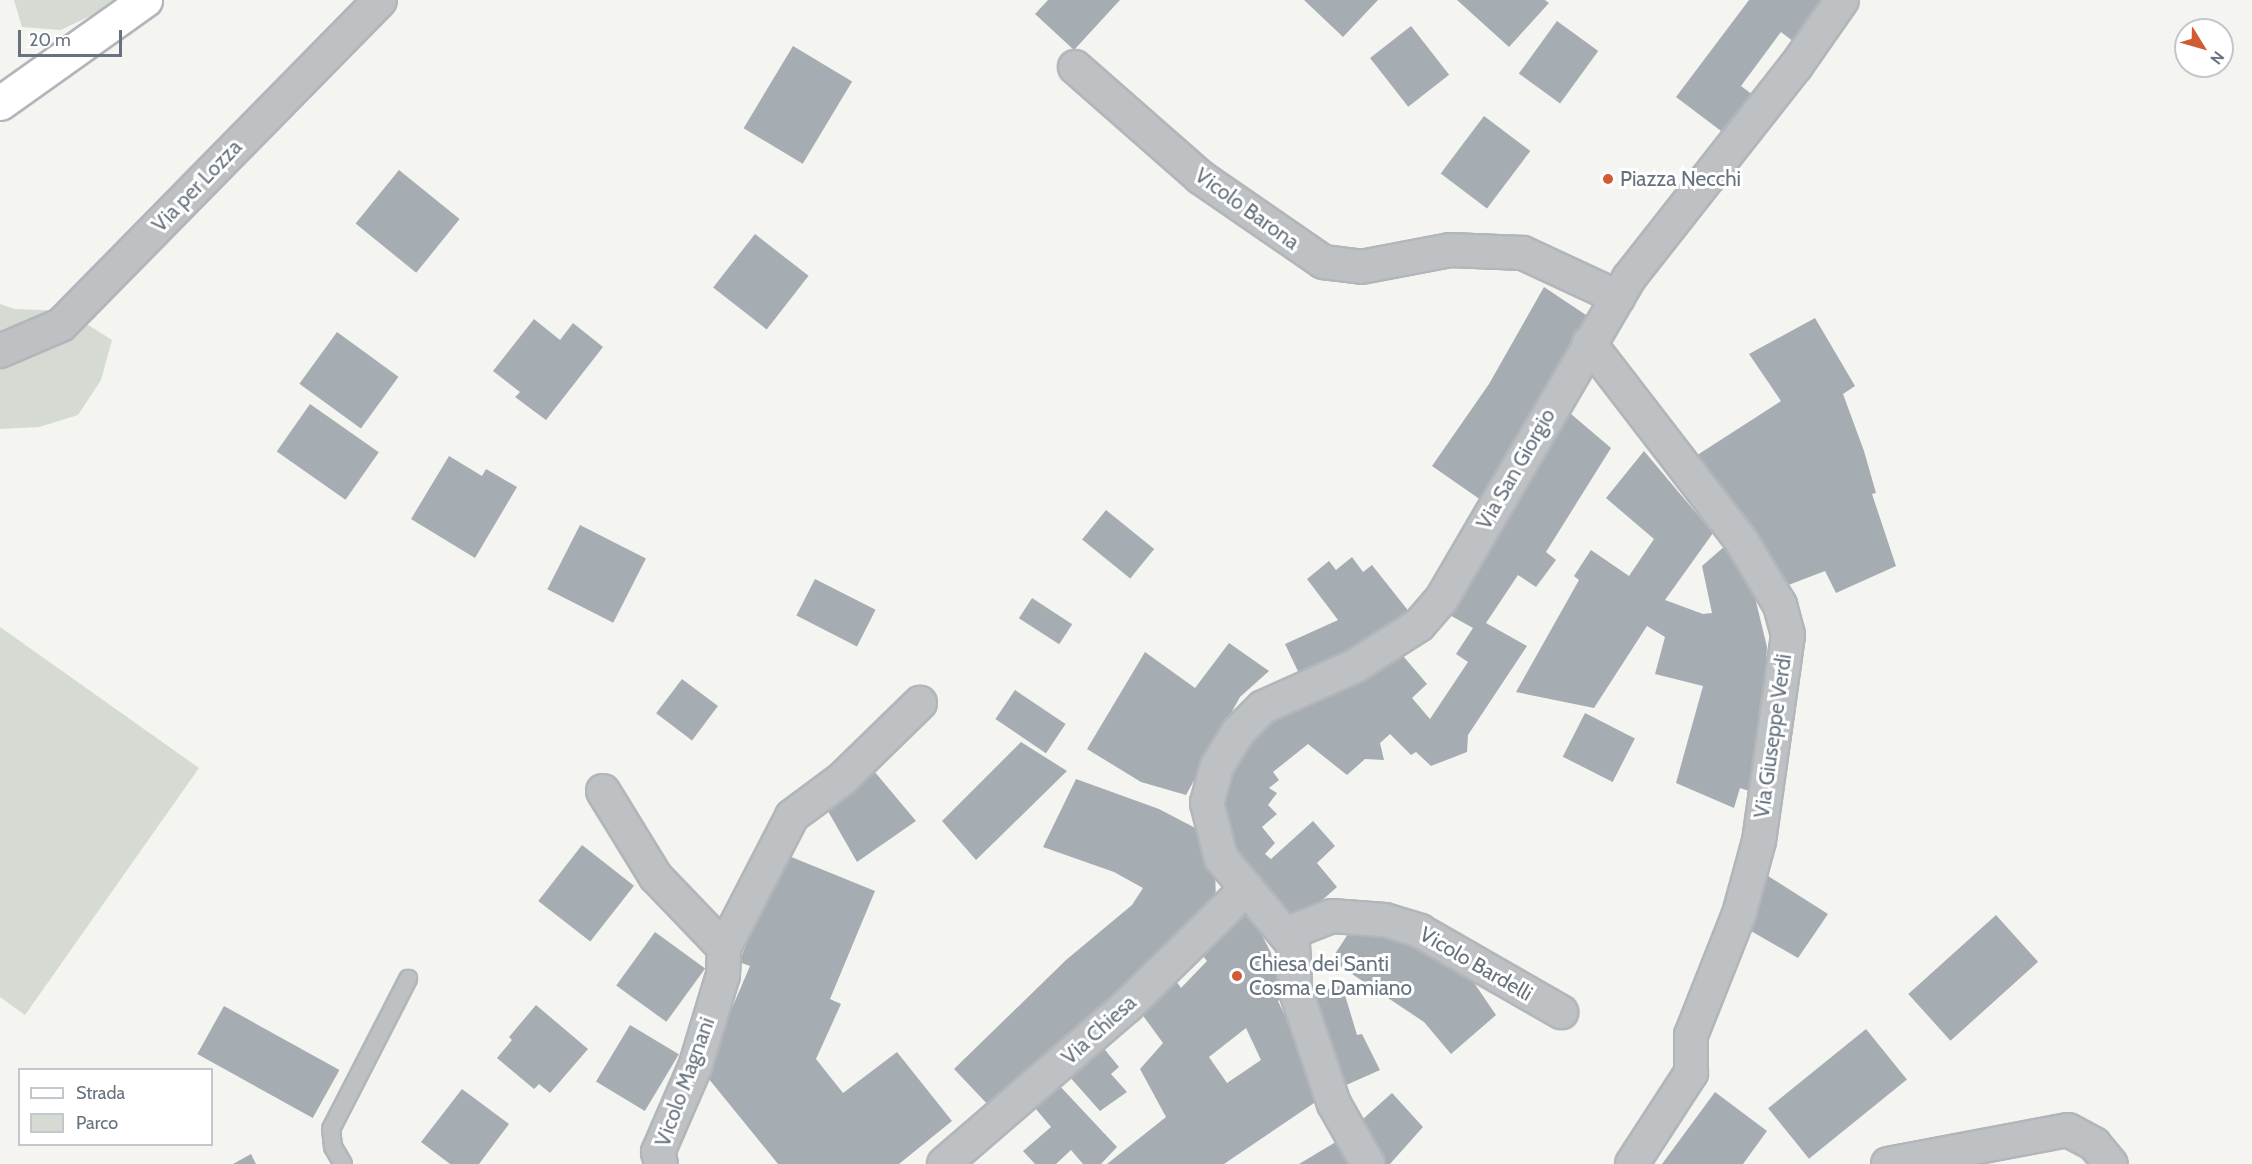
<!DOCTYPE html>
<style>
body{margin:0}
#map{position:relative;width:2252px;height:1164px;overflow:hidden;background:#f4f4f1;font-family:Cabin,sans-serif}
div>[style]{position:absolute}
.green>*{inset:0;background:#d5dad2}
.building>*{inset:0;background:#a6adb2;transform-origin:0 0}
.roads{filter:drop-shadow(2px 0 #b2b6ba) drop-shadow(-2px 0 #b2b6ba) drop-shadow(0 2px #b2b6ba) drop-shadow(0 -2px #b2b6ba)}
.service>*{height:16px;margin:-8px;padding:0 8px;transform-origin:8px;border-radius:8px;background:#bdc1c4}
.minor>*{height:32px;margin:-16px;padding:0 16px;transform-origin:16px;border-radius:16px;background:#bdc1c4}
.secondary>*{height:33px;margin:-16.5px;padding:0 16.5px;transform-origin:16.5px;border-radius:16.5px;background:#fff}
.dots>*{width:16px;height:16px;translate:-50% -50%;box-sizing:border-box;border:3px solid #fff;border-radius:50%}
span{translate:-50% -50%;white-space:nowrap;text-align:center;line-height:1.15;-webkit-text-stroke:6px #fff;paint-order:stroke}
.poi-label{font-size:21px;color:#66737f}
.left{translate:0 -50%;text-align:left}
.street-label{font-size:21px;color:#66737f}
.legend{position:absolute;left:18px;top:1068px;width:195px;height:78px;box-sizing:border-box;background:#fff;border:2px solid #c2c7cc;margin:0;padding:8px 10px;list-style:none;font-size:18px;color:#66737f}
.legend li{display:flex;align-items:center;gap:12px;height:30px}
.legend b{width:30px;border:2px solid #c2c7cc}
.north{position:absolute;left:2174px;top:18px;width:60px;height:60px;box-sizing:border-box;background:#fff;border:2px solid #c2c7cc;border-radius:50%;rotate:127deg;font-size:16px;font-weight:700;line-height:24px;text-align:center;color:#66737f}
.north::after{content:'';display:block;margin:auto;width:21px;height:27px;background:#d05b34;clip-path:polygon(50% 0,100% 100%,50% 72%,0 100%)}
.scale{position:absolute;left:18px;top:30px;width:104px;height:27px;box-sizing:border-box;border:3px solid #66737f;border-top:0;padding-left:8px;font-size:18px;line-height:21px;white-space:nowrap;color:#66737f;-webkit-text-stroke:4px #fff;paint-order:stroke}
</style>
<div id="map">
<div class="green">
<i style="clip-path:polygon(14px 0,123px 0,61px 30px,22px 27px)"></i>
<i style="clip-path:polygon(0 304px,15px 309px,66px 311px,112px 340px,101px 380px,78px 415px,39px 427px,0 429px)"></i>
<i style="clip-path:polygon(0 627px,199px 768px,25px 1015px,0 997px)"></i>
</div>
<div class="building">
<i style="clip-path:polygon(1048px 0,1120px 0,1074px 50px,1035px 14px)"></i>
<i style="clip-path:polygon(1304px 0,1378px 0,1343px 37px)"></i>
<i style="clip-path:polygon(1457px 0,1545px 0,1549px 3px,1509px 47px)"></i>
<i style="clip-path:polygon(1749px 0,1832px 0,1798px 45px,1781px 32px,1741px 86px,1757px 98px,1729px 137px,1676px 97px)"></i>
<i style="left:1557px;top:21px;width:51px;height:65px;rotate:36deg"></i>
<i style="left:1411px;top:26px;width:62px;height:52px;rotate:52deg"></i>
<i style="left:793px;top:46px;width:69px;height:96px;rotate:31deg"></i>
<i style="left:1484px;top:116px;width:58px;height:72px;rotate:37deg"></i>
<i style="left:399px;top:170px;width:78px;height:69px;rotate:39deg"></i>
<i style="left:755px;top:234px;width:68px;height:68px;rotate:38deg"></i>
<i style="clip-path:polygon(1544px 287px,1589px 317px,1491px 507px,1432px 466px,1489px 384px)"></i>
<i style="clip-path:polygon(1815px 318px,1855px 386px,1843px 394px,1864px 451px,1876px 493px,1872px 494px,1896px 566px,1836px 593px,1825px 571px,1773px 591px,1688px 461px,1781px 401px,1749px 354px)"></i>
<i style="clip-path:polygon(534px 319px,560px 340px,573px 323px,603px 347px,546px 420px,515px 397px,520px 392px,493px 371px)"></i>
<i style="left:337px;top:332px;width:76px;height:64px;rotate:36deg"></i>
<i style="left:310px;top:404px;width:84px;height:58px;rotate:35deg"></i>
<i style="clip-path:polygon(1564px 408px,1611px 448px,1546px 552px,1556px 560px,1536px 587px,1518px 575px,1486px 623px,1527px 646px,1468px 735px,1467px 752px,1431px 766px,1416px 752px,1411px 755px,1390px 734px,1380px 743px,1384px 760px,1365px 759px,1347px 775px,1308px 744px,1273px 772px,1279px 780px,1269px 788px,1277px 793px,1268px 805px,1277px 814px,1262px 827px,1275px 843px,1265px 854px,1271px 859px,1313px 821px,1335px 846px,1317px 863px,1337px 887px,1292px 927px,1243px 874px,1216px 796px,1257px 727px,1398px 650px,1427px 684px,1412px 698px,1430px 719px,1468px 662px,1456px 654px,1473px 628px,1446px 613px)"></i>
<i style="clip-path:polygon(1644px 451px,1713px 533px,1665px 600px,1703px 614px,1712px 613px,1702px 566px,1725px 546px,1752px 585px,1767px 647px,1762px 730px,1752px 792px,1740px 788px,1734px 808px,1676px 783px,1703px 686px,1655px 674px,1665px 637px,1647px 626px,1594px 708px,1516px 692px,1579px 580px,1574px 576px,1591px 550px,1629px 576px,1654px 539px,1606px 498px)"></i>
<i style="clip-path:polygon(449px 456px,482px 476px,486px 469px,517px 487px,475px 558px,411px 519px)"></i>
<i style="left:1106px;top:510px;width:62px;height:38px;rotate:39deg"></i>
<i style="left:580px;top:525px;width:74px;height:72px;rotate:27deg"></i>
<i style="clip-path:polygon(1352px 557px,1363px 572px,1372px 565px,1414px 618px,1303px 682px,1285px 644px,1338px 620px,1307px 579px,1329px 561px,1336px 570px)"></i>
<i style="left:815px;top:579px;width:68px;height:41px;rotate:27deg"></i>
<i style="left:1032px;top:598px;width:48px;height:24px;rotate:33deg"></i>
<i style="clip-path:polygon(1229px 643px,1269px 671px,1240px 697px,1186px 795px,1141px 782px,1087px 749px,1145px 652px,1195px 688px)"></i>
<i style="left:682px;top:679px;width:45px;height:43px;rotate:37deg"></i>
<i style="left:1015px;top:690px;width:61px;height:35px;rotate:34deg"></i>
<i style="left:1585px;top:713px;width:56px;height:49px;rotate:27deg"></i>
<i style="clip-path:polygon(1021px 742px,1067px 771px,976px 860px,942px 821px)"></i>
<i style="clip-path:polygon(874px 771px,916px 821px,857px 862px,825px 806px)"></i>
<i style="clip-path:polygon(1076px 779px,1159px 809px,1203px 832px,1215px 862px,1216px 908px,993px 1110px,954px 1069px,1066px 960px,1132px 905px,1143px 888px,1114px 872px,1043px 847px)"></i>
<i style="left:582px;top:845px;width:66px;height:71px;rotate:38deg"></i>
<i style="clip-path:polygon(784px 854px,875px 891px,830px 999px,841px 1004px,816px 1059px,843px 1093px,897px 1052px,952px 1121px,899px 1164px,778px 1164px,704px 1073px,750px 966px,739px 962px)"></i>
<i style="clip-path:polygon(1768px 876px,1828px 914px,1798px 958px,1744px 927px)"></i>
<i style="clip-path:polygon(evenodd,1246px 904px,1290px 990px,1278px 1001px,1323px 1097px,1224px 1164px,1107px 1164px,1166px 1117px,1140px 1069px,1163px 1043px,1136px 1006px,1171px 974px,1181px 988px,1207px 961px,1196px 947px,1246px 904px,1246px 1028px,1261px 1060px,1227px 1083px,1209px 1057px,1246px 1028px)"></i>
<i style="left:1996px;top:915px;width:63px;height:118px;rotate:48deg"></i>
<i style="clip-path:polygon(1377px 928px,1466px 971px,1496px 1015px,1451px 1054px,1424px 1022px,1331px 960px,1348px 934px)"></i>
<i style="left:655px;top:932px;width:62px;height:66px;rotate:36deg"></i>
<i style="clip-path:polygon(1342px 985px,1357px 1035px,1362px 1034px,1380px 1070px,1335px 1090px,1308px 995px)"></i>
<i style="clip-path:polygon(536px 1005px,588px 1049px,550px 1093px,539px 1084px,534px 1089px,497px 1058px,512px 1040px,509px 1037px)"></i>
<i style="left:224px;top:1006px;width:132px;height:55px;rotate:29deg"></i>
<i style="left:630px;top:1025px;width:57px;height:66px;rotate:31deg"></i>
<i style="left:1866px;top:1029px;width:65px;height:126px;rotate:51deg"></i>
<i style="clip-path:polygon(1101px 1045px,1119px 1067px,1111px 1074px,1127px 1092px,1100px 1111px,1068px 1075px)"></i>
<i style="clip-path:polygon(1058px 1084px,1117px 1147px,1101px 1164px,1083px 1164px,1071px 1150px,1056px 1164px,1035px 1164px,1023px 1151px,1051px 1127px,1035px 1108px)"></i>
<i style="clip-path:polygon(462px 1089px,509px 1124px,479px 1164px,450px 1164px,421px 1142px)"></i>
<i style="clip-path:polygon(1715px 1092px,1767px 1131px,1743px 1164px,1662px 1164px)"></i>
<i style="clip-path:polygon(1392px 1093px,1423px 1127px,1390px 1164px,1373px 1164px,1354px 1127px)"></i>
<i style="clip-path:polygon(1344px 1137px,1357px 1164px,1299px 1164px)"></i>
<i style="clip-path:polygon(251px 1154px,256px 1164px,233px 1164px)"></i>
</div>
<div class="roads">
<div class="service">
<i style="left:343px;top:1164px;width:20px;rotate:-120deg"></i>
<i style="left:333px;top:1147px;width:18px;rotate:-96deg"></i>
<i style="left:331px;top:1129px;width:169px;rotate:-62.8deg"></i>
</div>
<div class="minor">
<i style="left:1075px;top:67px;width:167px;rotate:41.3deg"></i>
<i style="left:1200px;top:177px;width:150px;rotate:34.6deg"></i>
<i style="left:1323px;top:262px;width:38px;rotate:7deg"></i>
<i style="left:1361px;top:267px;width:91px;rotate:-10.8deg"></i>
<i style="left:1450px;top:250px;width:73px;rotate:2.4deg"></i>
<i style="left:1523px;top:253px;width:105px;rotate:24.9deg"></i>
<i style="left:1589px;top:343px;width:251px;rotate:52.4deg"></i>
<i style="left:1742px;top:542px;width:74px;rotate:58.9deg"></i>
<i style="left:1780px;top:605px;width:31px;rotate:75deg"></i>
<i style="left:1788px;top:635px;width:208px;rotate:98deg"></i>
<i style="left:1759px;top:841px;width:76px;rotate:105.3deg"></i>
<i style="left:1739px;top:914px;width:130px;rotate:111.6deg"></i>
<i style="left:1691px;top:1035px;width:38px;rotate:90deg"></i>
<i style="left:1691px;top:1073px;width:108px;rotate:123deg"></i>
<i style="left:0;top:351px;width:66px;rotate:-23.1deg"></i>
<i style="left:61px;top:325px;width:455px;rotate:-45.5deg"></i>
<i style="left:603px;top:791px;width:101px;rotate:58.4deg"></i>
<i style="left:656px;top:877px;width:98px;rotate:46.2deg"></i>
<i style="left:724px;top:948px;width:27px;rotate:92deg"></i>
<i style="left:723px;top:975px;width:96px;rotate:106.9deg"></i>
<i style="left:695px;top:1067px;width:93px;rotate:113.5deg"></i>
<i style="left:658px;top:1152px;width:12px;rotate:76deg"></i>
<i style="left:1286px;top:934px;width:49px;rotate:-21.4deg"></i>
<i style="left:1332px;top:916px;width:53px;rotate:4.3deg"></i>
<i style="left:1385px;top:920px;width:37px;rotate:17deg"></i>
<i style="left:1420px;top:931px;width:163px;rotate:29.9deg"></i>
<i style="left:724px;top:948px;width:148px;rotate:-62.7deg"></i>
<i style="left:792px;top:816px;width:62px;rotate:-36.5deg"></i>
<i style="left:842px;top:779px;width:109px;rotate:-44.3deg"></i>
<i style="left:944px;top:1164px;width:242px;rotate:-40.8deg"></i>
<i style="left:1127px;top:1006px;width:168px;rotate:-44.5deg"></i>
<i style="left:1368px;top:1164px;width:69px;rotate:-119.5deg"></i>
<i style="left:1334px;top:1104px;width:121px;rotate:-108.7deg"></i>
<i style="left:1295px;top:989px;width:45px;rotate:-92.5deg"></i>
<i style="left:1293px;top:944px;width:112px;rotate:-129.9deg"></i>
<i style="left:1221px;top:858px;width:57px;rotate:-104.3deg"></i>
<i style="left:1207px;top:803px;width:38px;rotate:-75deg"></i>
<i style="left:1217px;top:766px;width:40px;rotate:-58deg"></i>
<i style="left:1238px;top:732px;width:35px;rotate:-45deg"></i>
<i style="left:1263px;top:707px;width:101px;rotate:-24deg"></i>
<i style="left:1355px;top:666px;width:76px;rotate:-32.6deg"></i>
<i style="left:1419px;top:625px;width:33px;rotate:-49deg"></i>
<i style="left:1441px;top:600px;width:373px;rotate:-59.7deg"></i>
<i style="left:1629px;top:278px;width:270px;rotate:-51.8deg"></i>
<i style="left:1796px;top:66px;width:80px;rotate:-55.1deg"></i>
<i style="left:1888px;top:1164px;width:183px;rotate:-10.7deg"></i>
<i style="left:2068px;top:1130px;width:30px;rotate:28deg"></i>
<i style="left:2094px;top:1144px;width:26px;rotate:50deg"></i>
</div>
<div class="secondary">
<i style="left:0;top:103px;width:178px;rotate:-35.4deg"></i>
</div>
</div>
<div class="dots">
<i style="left:1608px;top:179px;background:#d05b34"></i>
<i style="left:1237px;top:976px;background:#d05b34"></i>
</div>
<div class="poi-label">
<span class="left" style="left:1620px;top:179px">Piazza Necchi</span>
<span class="left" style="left:1249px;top:976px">Chiesa dei Santi<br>Cosma e Damiano</span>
</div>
<div class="street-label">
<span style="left:197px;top:186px;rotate:-46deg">Via per Lozza</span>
<span style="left:1247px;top:209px;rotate:36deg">Vicolo Barona</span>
<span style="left:1516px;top:469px;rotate:-60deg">Via San Giorgio</span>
<span style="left:1773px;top:736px;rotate:-82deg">Via Giuseppe Verdi</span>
<span style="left:1476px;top:964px;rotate:30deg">Vicolo Bardelli</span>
<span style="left:1099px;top:1030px;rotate:-42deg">Via Chiesa</span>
<span style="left:685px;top:1082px;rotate:-70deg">Vicolo Magnani</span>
</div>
<ul class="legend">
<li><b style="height:8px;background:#fff"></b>Strada</li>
<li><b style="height:16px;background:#d5dad2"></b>Parco</li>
</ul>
<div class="north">N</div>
<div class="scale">20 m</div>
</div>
